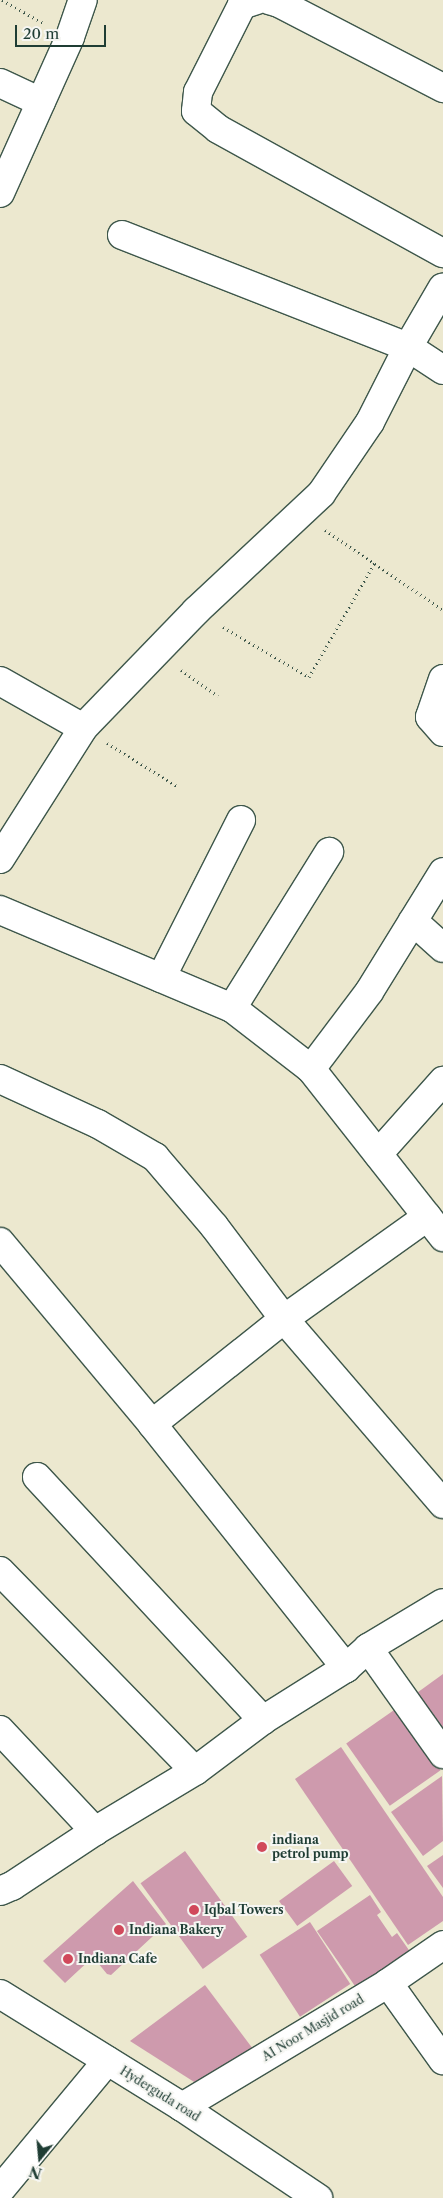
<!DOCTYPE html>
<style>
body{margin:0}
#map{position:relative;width:443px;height:2198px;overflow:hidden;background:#ece8cf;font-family:"Libre Caslon Text",serif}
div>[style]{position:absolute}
.building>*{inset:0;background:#ce9aad;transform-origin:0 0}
.path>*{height:3px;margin-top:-1.5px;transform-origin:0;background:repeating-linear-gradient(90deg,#3e574b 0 1px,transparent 0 5px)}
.roads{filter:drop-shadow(1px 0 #3e574b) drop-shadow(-1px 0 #3e574b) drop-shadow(0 1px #3e574b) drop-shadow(0 -1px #3e574b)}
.street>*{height:28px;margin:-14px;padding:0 14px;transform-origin:14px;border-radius:14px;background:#fff}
.secondary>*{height:28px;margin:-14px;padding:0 14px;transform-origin:14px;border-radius:14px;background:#fff}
.dots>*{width:14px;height:14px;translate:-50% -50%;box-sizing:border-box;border:2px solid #f6f6f2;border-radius:50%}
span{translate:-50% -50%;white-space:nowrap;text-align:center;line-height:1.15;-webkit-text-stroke:4px #f6f6f2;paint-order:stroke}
.poi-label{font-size:12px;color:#1f3d34;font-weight:700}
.left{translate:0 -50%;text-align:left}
.street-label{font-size:12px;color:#1f3d34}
.north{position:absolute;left:15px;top:2133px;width:50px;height:50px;-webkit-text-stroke:4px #f6f6f2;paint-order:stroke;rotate:197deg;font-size:14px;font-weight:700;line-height:20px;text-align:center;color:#1f3d34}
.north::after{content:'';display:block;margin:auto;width:18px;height:22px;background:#1f3d34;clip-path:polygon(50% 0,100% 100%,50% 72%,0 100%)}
.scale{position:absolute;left:15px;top:25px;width:91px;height:22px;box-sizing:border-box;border:2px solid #1f3d34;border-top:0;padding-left:6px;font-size:15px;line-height:18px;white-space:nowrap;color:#1f3d34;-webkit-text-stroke:4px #f6f6f2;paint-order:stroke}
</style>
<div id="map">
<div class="building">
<i style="clip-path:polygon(443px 1674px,443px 1735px,414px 1695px)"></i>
<i style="left:397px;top:1708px;width:76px;height:62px;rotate:55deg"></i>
<i style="clip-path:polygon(341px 1747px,443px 1897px,443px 1921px,408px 1945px,295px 1779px)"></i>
<i style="clip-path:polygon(442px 1776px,443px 1841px,423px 1856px,391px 1812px)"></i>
<i style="left:185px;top:1851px;width:106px;height:55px;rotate:54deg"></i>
<i style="clip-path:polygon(443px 1855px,443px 1888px,427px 1866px)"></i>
<i style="left:334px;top:1861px;width:31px;height:68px;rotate:54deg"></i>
<i style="clip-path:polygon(133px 1881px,166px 1924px,111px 1975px,107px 1974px,93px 1957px,65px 1983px,43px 1961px)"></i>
<i style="clip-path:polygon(370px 1895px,381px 1912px,377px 1915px,392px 1937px,397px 1933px,411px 1953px,357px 1989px,317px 1931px)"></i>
<i style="left:310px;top:1922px;width:74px;height:60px;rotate:57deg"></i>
<i style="clip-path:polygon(205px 1985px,253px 2049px,202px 2087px,130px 2041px)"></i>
</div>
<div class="path">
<i style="left:2px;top:0;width:49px;rotate:29.2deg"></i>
<i style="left:325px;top:530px;width:143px;rotate:34.1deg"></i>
<i style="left:223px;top:627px;width:99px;rotate:30.2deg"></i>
<i style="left:309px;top:677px;width:133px;rotate:-60.1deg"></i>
<i style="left:181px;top:670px;width:45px;rotate:35.1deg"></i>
<i style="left:107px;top:743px;width:82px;rotate:31.6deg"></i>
</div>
<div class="roads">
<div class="street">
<i style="left:257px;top:0;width:16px;rotate:162deg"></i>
<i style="left:242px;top:5px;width:97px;rotate:116.8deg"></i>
<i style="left:198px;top:92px;width:19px;rotate:96deg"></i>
<i style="left:196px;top:111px;width:28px;rotate:39deg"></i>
<i style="left:218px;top:129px;width:257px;rotate:28.9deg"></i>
<i style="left:269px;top:0;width:10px;rotate:17deg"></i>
<i style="left:279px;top:3px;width:185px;rotate:27.4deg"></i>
<i style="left:0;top:83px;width:45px;rotate:24.9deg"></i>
<i style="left:0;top:193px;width:171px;rotate:-65.8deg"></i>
<i style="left:70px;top:37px;width:39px;rotate:-71deg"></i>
<i style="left:122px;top:235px;width:307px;rotate:21.4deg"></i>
<i style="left:408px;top:347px;width:42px;rotate:33.3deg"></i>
<i style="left:443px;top:679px;width:40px;rotate:108.9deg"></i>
<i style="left:430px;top:717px;width:20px;rotate:49deg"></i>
<i style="left:0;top:681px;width:95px;rotate:29.5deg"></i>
<i style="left:0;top:859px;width:155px;rotate:-57.6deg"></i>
<i style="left:83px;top:728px;width:163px;rotate:-46deg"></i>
<i style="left:196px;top:611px;width:171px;rotate:-43.1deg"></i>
<i style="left:321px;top:494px;width:87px;rotate:-55.8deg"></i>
<i style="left:370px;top:422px;width:84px;rotate:-63.1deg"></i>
<i style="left:408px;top:347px;width:69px;rotate:-59.7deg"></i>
<i style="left:0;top:910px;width:252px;rotate:22.9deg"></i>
<i style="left:232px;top:1008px;width:100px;rotate:37.7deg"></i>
<i style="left:311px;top:1069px;width:214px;rotate:51.8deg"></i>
<i style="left:413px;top:921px;width:40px;rotate:42deg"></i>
<i style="left:161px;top:978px;width:177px;rotate:-63.1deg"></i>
<i style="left:232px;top:1008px;width:184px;rotate:-58.1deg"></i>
<i style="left:311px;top:1069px;width:96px;rotate:-53deg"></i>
<i style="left:369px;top:992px;width:141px;rotate:-58.3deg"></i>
<i style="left:0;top:1079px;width:108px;rotate:24.7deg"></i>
<i style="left:98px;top:1124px;width:66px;rotate:30.1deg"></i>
<i style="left:155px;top:1157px;width:91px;rotate:49.5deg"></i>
<i style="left:214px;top:1226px;width:116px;rotate:53deg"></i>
<i style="left:284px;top:1319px;width:244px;rotate:49.3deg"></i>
<i style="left:378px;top:1154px;width:98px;rotate:-48.3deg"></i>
<i style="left:0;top:1242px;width:237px;rotate:50.1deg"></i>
<i style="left:152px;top:1424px;width:312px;rotate:51.5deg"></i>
<i style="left:152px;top:1424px;width:169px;rotate:-38.5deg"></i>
<i style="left:284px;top:1319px;width:176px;rotate:-35.5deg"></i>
<i style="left:37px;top:1477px;width:332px;rotate:47.1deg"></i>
<i style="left:0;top:1571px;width:279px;rotate:45.7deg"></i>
<i style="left:368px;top:1648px;width:130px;rotate:54.7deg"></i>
<i style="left:0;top:1730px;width:139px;rotate:46.8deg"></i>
<i style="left:388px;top:1983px;width:95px;rotate:54.5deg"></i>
<i style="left:182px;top:2107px;width:240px;rotate:-31deg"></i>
<i style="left:388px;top:1983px;width:67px;rotate:-34.6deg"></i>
<i style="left:0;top:2190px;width:168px;rotate:-50.3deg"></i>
</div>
<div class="secondary">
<i style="left:0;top:1891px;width:13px;rotate:-23deg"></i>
<i style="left:12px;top:1886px;width:100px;rotate:-33.5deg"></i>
<i style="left:95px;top:1831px;width:117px;rotate:-31deg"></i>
<i style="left:195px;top:1771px;width:85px;rotate:-36.9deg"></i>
<i style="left:263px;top:1720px;width:98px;rotate:-32.1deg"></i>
<i style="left:346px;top:1668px;width:30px;rotate:-42deg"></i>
<i style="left:368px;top:1648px;width:87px;rotate:-31deg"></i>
<i style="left:0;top:1994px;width:214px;rotate:31.8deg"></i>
<i style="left:182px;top:2107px;width:164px;rotate:33.8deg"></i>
</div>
</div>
<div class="dots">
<i style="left:262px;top:1847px;background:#d1495b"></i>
<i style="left:194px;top:1910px;background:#d1495b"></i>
<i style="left:119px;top:1930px;background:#d1495b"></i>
<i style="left:68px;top:1959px;background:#d1495b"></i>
</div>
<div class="poi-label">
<span class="left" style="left:272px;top:1847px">indiana<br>petrol pump</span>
<span class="left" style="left:204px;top:1910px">Iqbal Towers</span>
<span class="left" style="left:129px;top:1930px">Indiana Bakery</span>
<span class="left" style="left:78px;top:1959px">Indiana Cafe</span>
</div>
<div class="street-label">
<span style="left:313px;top:2028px;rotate:-31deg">AI Noor Masjid road</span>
<span style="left:160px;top:2094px;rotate:32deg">Hyderguda road</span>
</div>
<div class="north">N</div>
<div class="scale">20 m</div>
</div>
